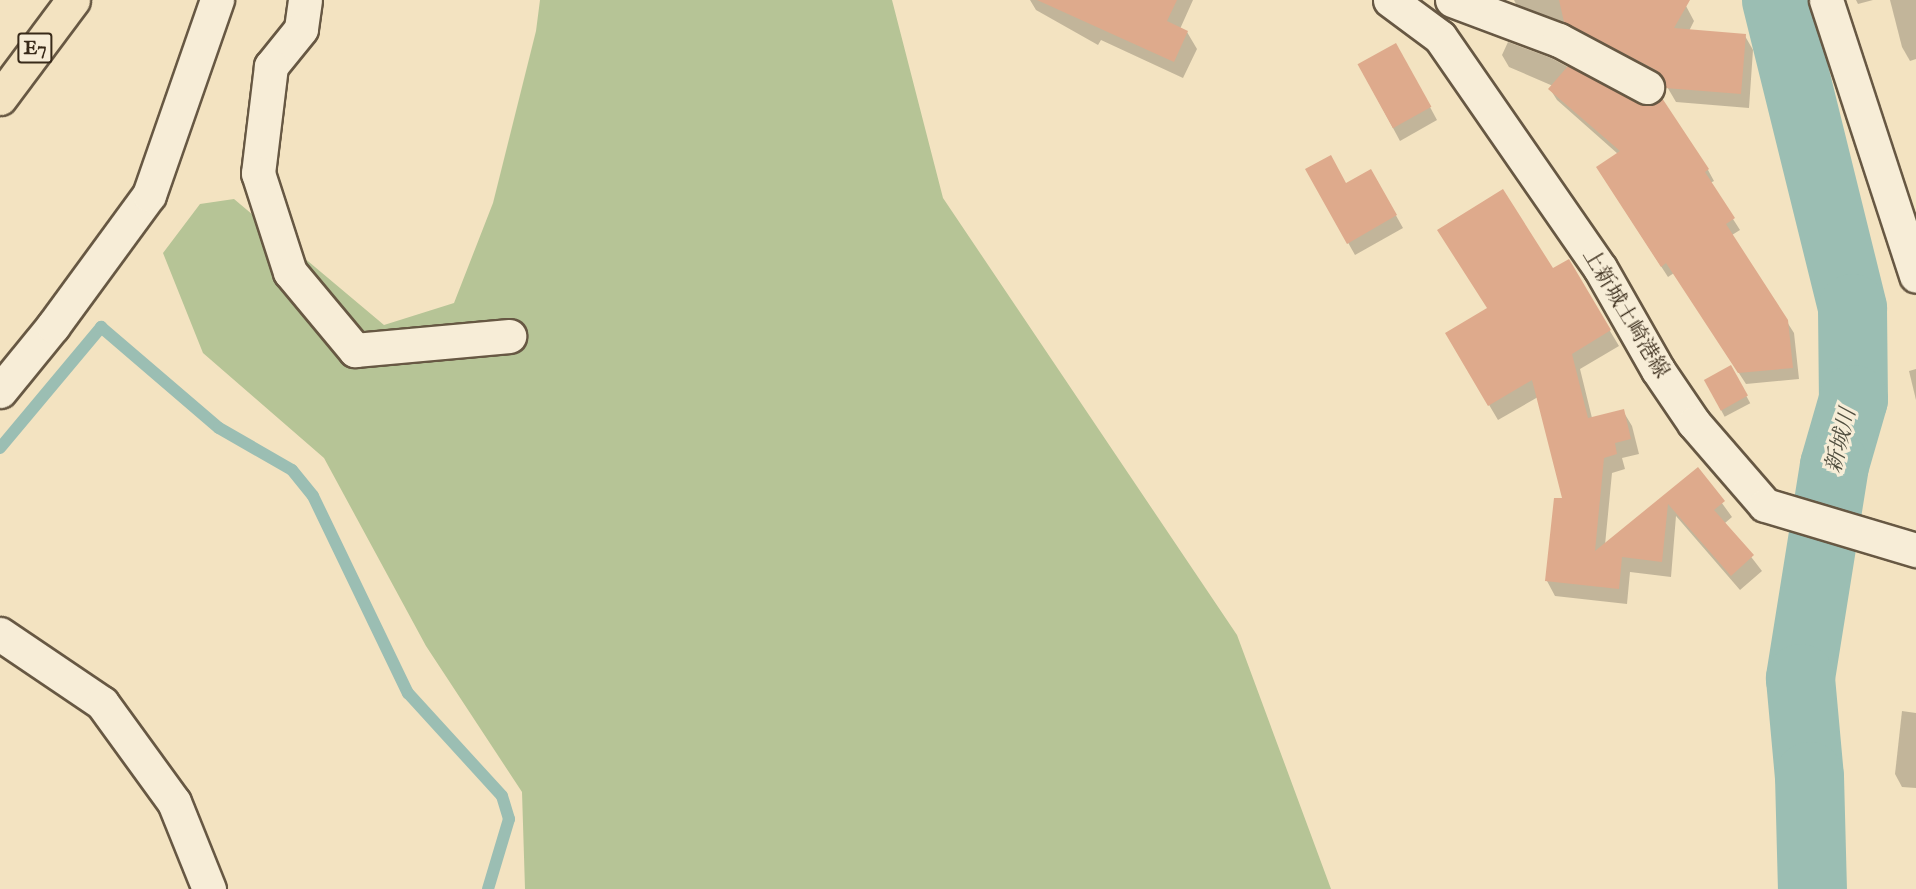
<!DOCTYPE html>
<meta charset="utf-8">
<style>
body{margin:0}
#map{position:relative;width:1916px;height:889px;overflow:hidden;background:#f3e3c1;font-family:"IM FELL English","Noto Serif JP",serif}
div>[style]{position:absolute}
.green>*{inset:0;background:#b6c496}
.shadow>*{inset:0;background:#0003;transform-origin:0 0}
.stream>*{height:12px;margin:-6px;padding:0 6px;transform-origin:6px;border-radius:6px;background:#9bbeb3}
.river>*{height:69px;margin:-34.5px;padding:0 34.5px;transform-origin:34.5px;border-radius:34.5px;background:#9bbeb3}
.building>*{inset:0;background:#deaa8c;transform-origin:0 0}
.roads{filter:drop-shadow(2px 0 #675843) drop-shadow(-2px 0 #675843) drop-shadow(0 2px #675843) drop-shadow(0 -2px #675843)}
.street>*{height:33px;margin:-16.5px;padding:0 16.5px;transform-origin:16.5px;border-radius:16.5px;background:#f7edd7}
.secondary>*{height:33px;margin:-16.5px;padding:0 16.5px;transform-origin:16.5px;border-radius:16.5px;background:#f7edd7}
.highway>*{height:33px;margin:-16.5px;padding:0 16.5px;transform-origin:16.5px;border-radius:16.5px;background:#f3e3c1}
span{translate:-50% -50%;white-space:nowrap;text-align:center;line-height:1.15;-webkit-text-stroke:6px #f7edd7;paint-order:stroke}
.shield-label span{padding:2px 4px;background:#f7edd7;border:2px solid;border-radius:4px;-webkit-text-stroke-width:0}
.shield-label{font-size:20px;color:#382a19;font-weight:700}
.street-label{font-size:21px;color:#382a19}
.water-label{font-size:22px;color:#514f40;font-style:italic}
</style>
<div id="map">
<div class="green">
<i style="clip-path:polygon(540px 0,892px 0,943px 198px,1237px 635px,1331px 889px,525px 889px,522px 792px,426px 646px,324px 458px,203px 353px,163px 253px,200px 204px,234px 199px,384px 325px,454px 303px,493px 203px,536px 31px)"></i>
</div>
<div class="shadow">
<i style="clip-path:polygon(1030px 0,1193px 0,1180px 29px,1187px 32px,1197px 49px,1183px 78px,1101px 40px,1098px 45px,1036px 10px)"></i>
<i style="clip-path:polygon(1514px 0,1675px 0,1686px 6px,1694px 21px,1689px 31px,1745px 36px,1753px 50px,1749px 108px,1676px 102px,1666px 85px,1578px 38px,1523px 18px)"></i>
<i style="clip-path:polygon(1856px 0,1873px 0,1858px 4px)"></i>
<i style="clip-path:polygon(1890px 0,1916px 0,1916px 59px,1910px 61px,1902px 47px)"></i>
<i style="clip-path:polygon(1508px 42px,1551px 58px,1638px 105px,1708px 170px,1714px 181px,1710px 183px,1740px 230px,1732px 235px,1794px 333px,1799px 379px,1746px 384px,1674px 273px,1668px 277px,1604px 178px,1618px 154px,1557px 100px,1550px 89px,1553px 86px,1509px 67px,1502px 55px)"></i>
<i style="clip-path:polygon(1403px 57px,1437px 120px,1400px 141px,1359px 65px)"></i>
<i style="clip-path:polygon(1307px 170px,1345px 185px,1371px 171px,1403px 228px,1355px 255px)"></i>
<i style="clip-path:polygon(1568px 261px,1619px 346px,1580px 369px,1592px 418px,1623px 411px,1632px 426px,1639px 454px,1622px 458px,1625px 469px,1612px 473px,1605px 545px,1698px 470px,1732px 517px,1725px 523px,1762px 571px,1740px 590px,1676px 516px,1671px 577px,1630px 572px,1627px 604px,1555px 596px,1547px 581px,1564px 499px,1538px 397px,1498px 420px,1447px 334px)"></i>
<i style="left:1731px;top:367px;width:41px;height:29px;rotate:62deg"></i>
<i style="clip-path:polygon(1916px 369px,1916px 400px,1909px 371px)"></i>
<i style="clip-path:polygon(1902px 711px,1916px 713px,1916px 788px,1902px 787px,1895px 774px)"></i>
</div>
<div class="stream">
<i style="left:0;top:448px;width:158px;rotate:-50.1deg"></i>
<i style="left:101px;top:327px;width:155px;rotate:40.6deg"></i>
<i style="left:219px;top:428px;width:84px;rotate:29.9deg"></i>
<i style="left:292px;top:470px;width:33px;rotate:51deg"></i>
<i style="left:313px;top:496px;width:219px;rotate:64.3deg"></i>
<i style="left:408px;top:693px;width:139px;rotate:47.6deg"></i>
<i style="left:502px;top:796px;width:24px;rotate:73deg"></i>
<i style="left:509px;top:819px;width:73px;rotate:106.7deg"></i>
</div>
<div class="river">
<i style="left:1776px;top:0;width:317px;rotate:76.1deg"></i>
<i style="left:1852px;top:308px;width:91px;rotate:89.4deg"></i>
<i style="left:1853px;top:399px;width:69px;rotate:106.1deg"></i>
<i style="left:1834px;top:465px;width:216px;rotate:99.1deg"></i>
<i style="left:1800px;top:678px;width:98px;rotate:84.8deg"></i>
<i style="left:1809px;top:776px;width:113px;rotate:88.5deg"></i>
</div>
<div class="building">
<i style="clip-path:polygon(1037px 0,1177px 0,1167px 21px,1188px 31px,1174px 62px)"></i>
<i style="clip-path:polygon(1559px 0,1690px 0,1674px 28px,1746px 34px,1741px 94px,1665px 88px,1656px 70px,1564px 22px)"></i>
<i style="left:1396px;top:43px;width:73px;height:44px;rotate:61deg"></i>
<i style="clip-path:polygon(1568px 66px,1639px 104px,1648px 106px,1662px 98px,1709px 169px,1705px 172px,1735px 218px,1726px 224px,1788px 320px,1793px 368px,1738px 373px,1666px 263px,1661px 267px,1596px 167px,1620px 151px,1548px 89px)"></i>
<i style="clip-path:polygon(1331px 155px,1346px 183px,1371px 169px,1397px 215px,1347px 244px,1305px 169px)"></i>
<i style="clip-path:polygon(1503px 189px,1553px 268px,1569px 259px,1611px 330px,1572px 354px,1588px 418px,1624px 409px,1631px 439px,1615px 443px,1617px 454px,1604px 458px,1595px 551px,1698px 467px,1725px 501px,1714px 510px,1754px 555px,1731px 576px,1668px 504px,1662px 562px,1622px 557px,1619px 589px,1545px 581px,1554px 498px,1562px 498px,1532px 380px,1488px 406px,1445px 333px,1487px 308px,1437px 230px)"></i>
<i style="left:1731px;top:365px;width:35px;height:31px;rotate:61deg"></i>
</div>
<div class="roads">
<div class="street">
<i style="left:305px;top:0;width:29px;rotate:98deg"></i>
<i style="left:301px;top:29px;width:48px;rotate:129deg"></i>
<i style="left:271px;top:66px;width:108px;rotate:96.9deg"></i>
<i style="left:258px;top:173px;width:104px;rotate:72.1deg"></i>
<i style="left:290px;top:272px;width:102px;rotate:50.2deg"></i>
<i style="left:355px;top:350px;width:155px;rotate:-5.2deg"></i>
<i style="left:1452px;top:0;width:114px;rotate:20.5deg"></i>
<i style="left:1559px;top:40px;width:100px;rotate:28.1deg"></i>
<i style="left:1826px;top:0;width:290px;rotate:71.9deg"></i>
<i style="left:0;top:391px;width:84px;rotate:-50.8deg"></i>
<i style="left:53px;top:326px;width:162px;rotate:-53.8deg"></i>
<i style="left:149px;top:195px;width:207px;rotate:-70.8deg"></i>
<i style="left:0;top:634px;width:123px;rotate:34.1deg"></i>
<i style="left:102px;top:703px;width:122px;rotate:54deg"></i>
<i style="left:174px;top:802px;width:94px;rotate:68.1deg"></i>
</div>
<div class="secondary">
<i style="left:1390px;top:0;width:62px;rotate:36.5deg"></i>
<i style="left:1440px;top:37px;width:281px;rotate:55.3deg"></i>
<i style="left:1600px;top:268px;width:117px;rotate:60.4deg"></i>
<i style="left:1658px;top:370px;width:64px;rotate:55.8deg"></i>
<i style="left:1694px;top:423px;width:108px;rotate:49.1deg"></i>
<i style="left:1765px;top:505px;width:158px;rotate:16.6deg"></i>
</div>
<div class="highway">
<i style="left:0;top:98px;width:122px;rotate:-53.3deg"></i>
</div>
</div>
<div class="shield-label">
<span style="left:35px;top:48px">E7</span>
</div>
<div class="street-label">
<span style="left:1625px;top:314px;rotate:59deg">上新城土崎港線</span>
</div>
<div class="water-label">
<span style="left:1842px;top:441px;rotate:-76deg">新城川</span>
</div>
</div>
